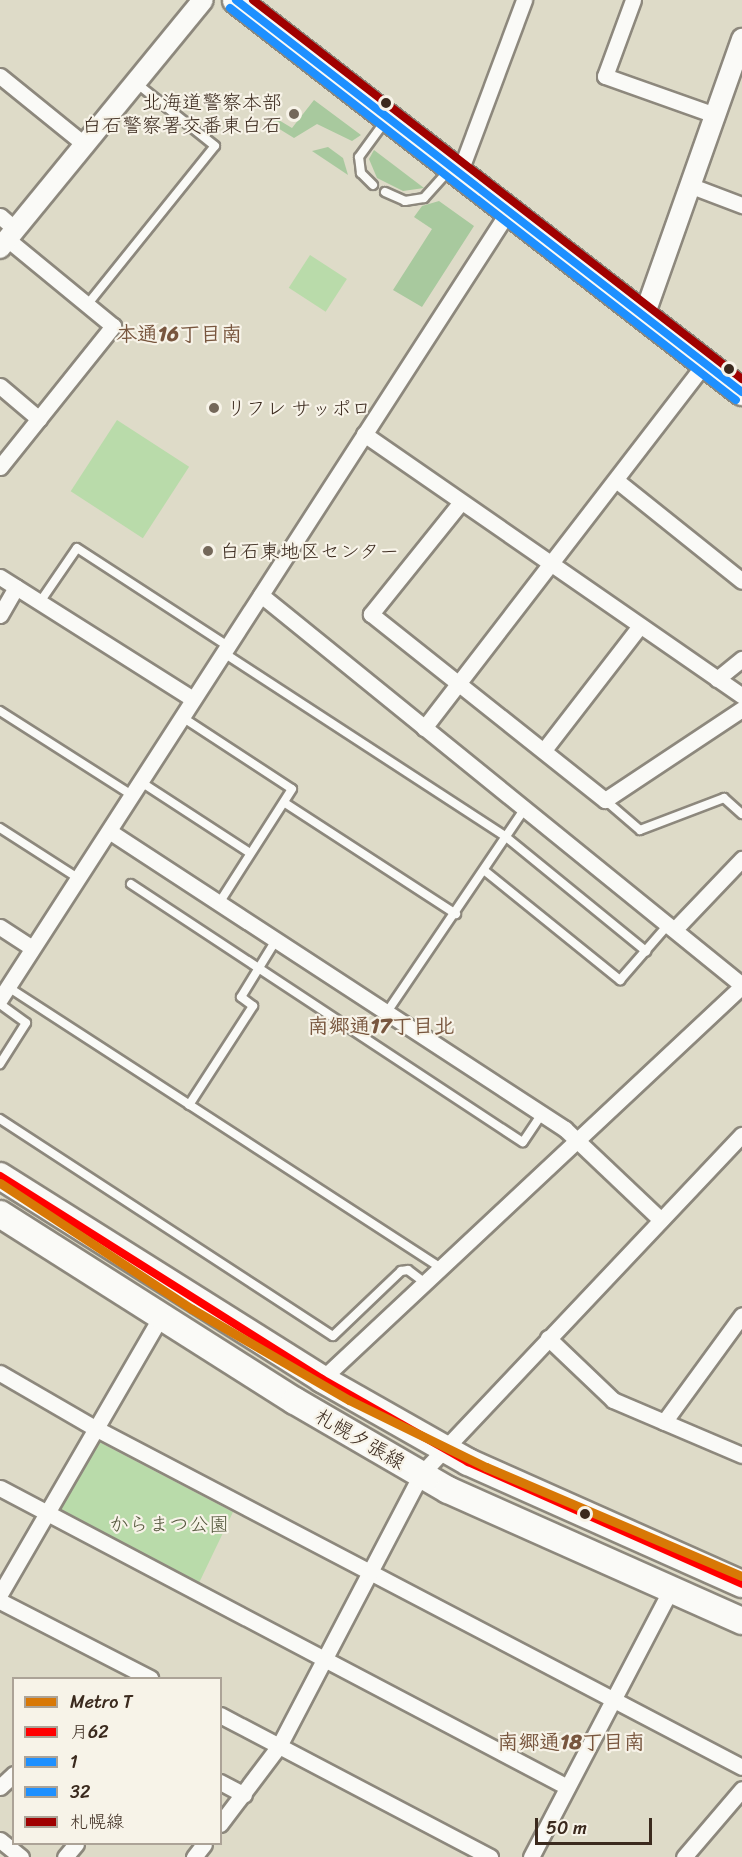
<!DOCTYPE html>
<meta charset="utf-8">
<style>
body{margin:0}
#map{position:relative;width:742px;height:1857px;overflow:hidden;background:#dedbc8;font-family:Sriracha,"Klee One",sans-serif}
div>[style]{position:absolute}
.green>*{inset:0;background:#b9dbaa;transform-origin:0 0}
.forest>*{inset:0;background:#a8c99e}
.roads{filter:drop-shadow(2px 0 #8d887d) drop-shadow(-2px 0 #8d887d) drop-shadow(0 2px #8d887d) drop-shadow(0 -2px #8d887d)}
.service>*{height:8px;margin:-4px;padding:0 4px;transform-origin:4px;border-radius:4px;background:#fafaf7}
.minor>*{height:15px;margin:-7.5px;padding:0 7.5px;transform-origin:7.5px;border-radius:7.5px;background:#fafaf7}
.tertiary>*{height:20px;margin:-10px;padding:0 10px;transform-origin:10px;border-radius:10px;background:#fafaf7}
.primary>*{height:26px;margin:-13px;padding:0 13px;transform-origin:13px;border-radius:13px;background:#fafaf7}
.trunk>*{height:26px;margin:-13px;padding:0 13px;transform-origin:13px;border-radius:13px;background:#fafaf7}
.bus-1>*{height:8px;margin:-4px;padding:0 4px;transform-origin:4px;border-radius:4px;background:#f00}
.bus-2>*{height:8px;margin:-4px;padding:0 4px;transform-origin:4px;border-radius:4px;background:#1e90ff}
.bus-3>*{height:8px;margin:-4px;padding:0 4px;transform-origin:4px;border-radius:4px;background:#1e90ff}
.bus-4>*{height:8px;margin:-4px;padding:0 4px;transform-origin:4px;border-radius:4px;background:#a00000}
.metro-1>*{height:9px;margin:-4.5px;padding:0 4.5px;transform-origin:4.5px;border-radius:4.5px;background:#d87806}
.dots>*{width:16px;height:16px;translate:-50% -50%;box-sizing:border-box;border:3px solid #f7f3e8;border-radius:50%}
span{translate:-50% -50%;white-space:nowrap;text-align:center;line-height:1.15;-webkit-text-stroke:4.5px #f7f3e8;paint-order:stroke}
.poi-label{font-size:20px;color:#3b2a1e}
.right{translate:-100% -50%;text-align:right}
.left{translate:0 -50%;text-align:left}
.street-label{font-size:20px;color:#3b2a1e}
.park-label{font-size:20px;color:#53563b}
.neighbourhood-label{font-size:21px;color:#78563e;font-weight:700}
.legend{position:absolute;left:12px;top:1677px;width:210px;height:168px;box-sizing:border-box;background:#f7f3e8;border:2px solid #aca397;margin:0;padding:8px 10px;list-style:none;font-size:18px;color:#3b2a1e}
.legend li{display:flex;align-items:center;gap:12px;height:30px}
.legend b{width:30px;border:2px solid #aca397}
.scale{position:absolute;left:535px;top:1818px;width:117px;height:27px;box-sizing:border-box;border:3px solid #3b2a1e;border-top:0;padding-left:8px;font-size:18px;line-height:21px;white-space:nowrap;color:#3b2a1e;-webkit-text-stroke:4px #f7f3e8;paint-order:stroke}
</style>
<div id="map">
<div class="green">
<i style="left:310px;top:255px;width:44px;height:39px;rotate:33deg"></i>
<i style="left:117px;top:420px;width:86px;height:85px;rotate:33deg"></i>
<i style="clip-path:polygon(101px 1443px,233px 1512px,198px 1585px,60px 1512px,59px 1505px,95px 1444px)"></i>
</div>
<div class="forest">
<i style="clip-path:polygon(314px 100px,361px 135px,352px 141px,317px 124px,294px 138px,268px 122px,272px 116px,292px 128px)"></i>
<i style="clip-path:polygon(328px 147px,343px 158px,348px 175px,312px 151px)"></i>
<i style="clip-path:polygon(374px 150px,424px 188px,403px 191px,377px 178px,369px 159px)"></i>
<i style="clip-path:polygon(439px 201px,474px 226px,422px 307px,393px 290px,432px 229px,414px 217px,422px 206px)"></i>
</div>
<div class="roads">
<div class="service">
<i style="left:373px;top:185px;width:17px;rotate:-135deg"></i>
<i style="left:361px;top:173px;width:16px;rotate:-97deg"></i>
<i style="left:359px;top:157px;width:46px;rotate:-53.9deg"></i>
<i style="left:385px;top:192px;width:22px;rotate:24deg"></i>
<i style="left:405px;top:201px;width:19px;rotate:-9deg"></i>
<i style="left:424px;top:198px;width:36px;rotate:-48deg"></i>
<i style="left:87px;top:305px;width:204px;rotate:-51.2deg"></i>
<i style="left:215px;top:146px;width:101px;rotate:-141.4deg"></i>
<i style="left:40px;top:602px;width:65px;rotate:-55.6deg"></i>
<i style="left:77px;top:548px;width:180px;rotate:33deg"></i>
<i style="left:224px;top:653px;width:337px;rotate:33.1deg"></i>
<i style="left:506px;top:837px;width:181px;rotate:39.2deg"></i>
<i style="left:0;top:711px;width:156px;rotate:32.5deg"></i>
<i style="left:182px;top:717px;width:131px;rotate:33.2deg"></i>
<i style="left:292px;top:789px;width:135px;rotate:122.6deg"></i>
<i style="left:141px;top:782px;width:130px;rotate:33.1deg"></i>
<i style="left:605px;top:800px;width:46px;rotate:40.6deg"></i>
<i style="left:640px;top:830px;width:90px;rotate:-20.9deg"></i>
<i style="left:724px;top:798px;width:24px;rotate:42deg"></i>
<i style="left:285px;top:803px;width:204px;rotate:33deg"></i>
<i style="left:0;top:828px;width:93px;rotate:32.7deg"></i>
<i style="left:485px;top:871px;width:174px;rotate:38.9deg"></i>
<i style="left:620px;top:980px;width:73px;rotate:-48.9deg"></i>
<i style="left:131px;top:884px;width:469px;rotate:33.4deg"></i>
<i style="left:523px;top:1142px;width:34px;rotate:-56deg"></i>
<i style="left:8px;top:987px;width:516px;rotate:32.98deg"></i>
<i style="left:0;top:1004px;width:32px;rotate:36deg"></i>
<i style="left:26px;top:1023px;width:49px;rotate:122.4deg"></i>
<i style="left:387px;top:1012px;width:246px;rotate:-55.9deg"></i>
<i style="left:189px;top:1105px;width:118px;rotate:-57.1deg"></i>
<i style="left:253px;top:1006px;width:15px;rotate:-143deg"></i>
<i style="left:241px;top:997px;width:67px;rotate:-58.4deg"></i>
<i style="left:0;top:1119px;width:397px;rotate:33.1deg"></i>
<i style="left:333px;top:1336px;width:94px;rotate:-43.7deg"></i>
<i style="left:401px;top:1271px;width:7px;rotate:-8deg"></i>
<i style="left:408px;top:1270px;width:21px;rotate:37deg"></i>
</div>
<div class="minor">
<i style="left:633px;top:0;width:81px;rotate:110.2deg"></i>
<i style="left:605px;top:76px;width:117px;rotate:19.5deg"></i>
<i style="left:0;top:76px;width:108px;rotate:39deg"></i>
<i style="left:459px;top:174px;width:186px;rotate:-69.5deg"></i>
<i style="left:689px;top:185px;width:57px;rotate:20.7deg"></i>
<i style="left:0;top:216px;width:20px;rotate:41deg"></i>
<i style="left:0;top:386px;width:51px;rotate:40.2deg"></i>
<i style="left:364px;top:434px;width:460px;rotate:34.7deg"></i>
<i style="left:0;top:467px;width:181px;rotate:-51.3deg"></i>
<i style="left:113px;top:326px;width:137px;rotate:-140.6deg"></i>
<i style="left:616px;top:480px;width:161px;rotate:38.7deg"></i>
<i style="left:461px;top:502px;width:144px;rotate:128.8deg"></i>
<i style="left:371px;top:614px;width:299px;rotate:38.5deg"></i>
<i style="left:605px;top:800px;width:164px;rotate:-33.6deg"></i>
<i style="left:0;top:577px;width:228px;rotate:32.3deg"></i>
<i style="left:261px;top:595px;width:619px;rotate:39.04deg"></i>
<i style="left:0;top:615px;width:32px;rotate:-60deg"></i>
<i style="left:717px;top:679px;width:32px;rotate:-39deg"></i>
<i style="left:424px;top:728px;width:461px;rotate:-52.4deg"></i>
<i style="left:544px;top:750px;width:157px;rotate:-52.3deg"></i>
<i style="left:109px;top:831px;width:545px;rotate:33.16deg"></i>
<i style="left:565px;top:1129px;width:132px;rotate:43.5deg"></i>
<i style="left:0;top:927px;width:38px;rotate:33deg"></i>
<i style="left:675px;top:929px;width:97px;rotate:-46.3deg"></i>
<i style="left:0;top:999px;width:937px;rotate:-57.16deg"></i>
<i style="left:548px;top:1338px;width:90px;rotate:43.6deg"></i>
<i style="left:613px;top:1400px;width:140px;rotate:23.1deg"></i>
<i style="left:0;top:1373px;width:110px;rotate:30.1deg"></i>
<i style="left:95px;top:1428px;width:730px;rotate:27.65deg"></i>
<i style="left:322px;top:1379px;width:575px;rotate:-43.1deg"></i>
<i style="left:664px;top:1422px;width:132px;rotate:-53.9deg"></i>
<i style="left:0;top:1488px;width:641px;rotate:27.8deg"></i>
<i style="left:0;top:1594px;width:321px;rotate:-59.9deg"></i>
<i style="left:0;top:1601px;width:169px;rotate:27.2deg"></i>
<i style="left:220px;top:1715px;width:305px;rotate:27.7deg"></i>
<i style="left:220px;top:1782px;width:27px;rotate:28deg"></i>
<i style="left:0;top:1787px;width:19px;rotate:-43deg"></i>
<i style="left:220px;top:1824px;width:98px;rotate:-52.9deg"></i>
<i style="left:279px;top:1746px;width:307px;rotate:-62.4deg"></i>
<i style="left:421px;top:1474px;width:467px;rotate:-46.6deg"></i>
<i style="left:0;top:1840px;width:27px;rotate:39deg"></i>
<i style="left:65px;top:1857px;width:17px;rotate:-50deg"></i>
<i style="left:194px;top:1857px;width:16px;rotate:-52deg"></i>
<i style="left:531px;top:1857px;width:300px;rotate:-62.4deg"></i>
<i style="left:684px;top:1857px;width:89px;rotate:-49.5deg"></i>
</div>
<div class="tertiary">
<i style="left:0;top:248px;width:320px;rotate:-50.7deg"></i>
<i style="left:644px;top:316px;width:294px;rotate:-70.5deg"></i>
</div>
<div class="primary">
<i style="left:0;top:1176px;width:381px;rotate:32.2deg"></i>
<i style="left:322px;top:1379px;width:168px;rotate:29.6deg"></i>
<i style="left:468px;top:1462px;width:300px;rotate:24deg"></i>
<i style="left:0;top:1214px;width:349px;rotate:32.4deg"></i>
<i style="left:295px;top:1401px;width:177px;rotate:30.2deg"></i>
<i style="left:448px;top:1490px;width:322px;rotate:24deg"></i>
</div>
<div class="trunk">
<i style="left:236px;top:0;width:640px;rotate:37.77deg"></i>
</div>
</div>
<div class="bus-1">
<i style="left:0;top:1176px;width:381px;rotate:32.2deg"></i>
<i style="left:322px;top:1379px;width:168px;rotate:29.6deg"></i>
<i style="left:468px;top:1462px;width:300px;rotate:24deg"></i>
</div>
<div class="bus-2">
<i style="left:236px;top:0;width:640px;rotate:37.77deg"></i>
</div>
<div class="bus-3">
<i style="left:230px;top:8px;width:640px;rotate:37.77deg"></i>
</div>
<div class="bus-4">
<i style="left:253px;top:0;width:619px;rotate:37.78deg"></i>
</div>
<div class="metro-1">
<i style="left:0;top:1183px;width:230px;rotate:33.3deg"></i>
<i style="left:192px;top:1309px;width:181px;rotate:30.1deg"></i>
<i style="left:349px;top:1400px;width:153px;rotate:26.1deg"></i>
<i style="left:486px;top:1467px;width:278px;rotate:23.1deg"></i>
</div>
<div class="dots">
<i style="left:386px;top:103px;background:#3b2a1e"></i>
<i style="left:294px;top:114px;background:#74685a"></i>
<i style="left:729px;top:369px;background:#3b2a1e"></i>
<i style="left:214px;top:408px;background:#74685a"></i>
<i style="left:208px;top:551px;background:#74685a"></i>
<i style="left:585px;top:1514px;background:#3b2a1e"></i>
</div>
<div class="poi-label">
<span class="right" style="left:282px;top:114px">北海道警察本部<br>白石警察署交番東白石</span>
<span class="left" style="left:226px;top:408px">リフレ サッポロ</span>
<span class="left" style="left:220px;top:551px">白石東地区センター</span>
</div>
<div class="street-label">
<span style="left:360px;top:1439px;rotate:30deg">札幌夕張線</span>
</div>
<div class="park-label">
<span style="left:169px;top:1524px">からまつ公園</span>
</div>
<div class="neighbourhood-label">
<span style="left:179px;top:334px">本通16丁目南</span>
<span style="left:381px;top:1026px">南郷通17丁目北</span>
<span style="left:571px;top:1742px">南郷通18丁目南</span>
</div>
<ul class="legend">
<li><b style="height:8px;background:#d87806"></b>Metro T</li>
<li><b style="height:8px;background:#f00"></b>月62</li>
<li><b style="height:8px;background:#1e90ff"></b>1</li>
<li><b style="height:8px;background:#1e90ff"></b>32</li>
<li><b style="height:8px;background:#a00000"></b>札幌線</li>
</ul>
<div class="scale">50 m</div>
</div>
